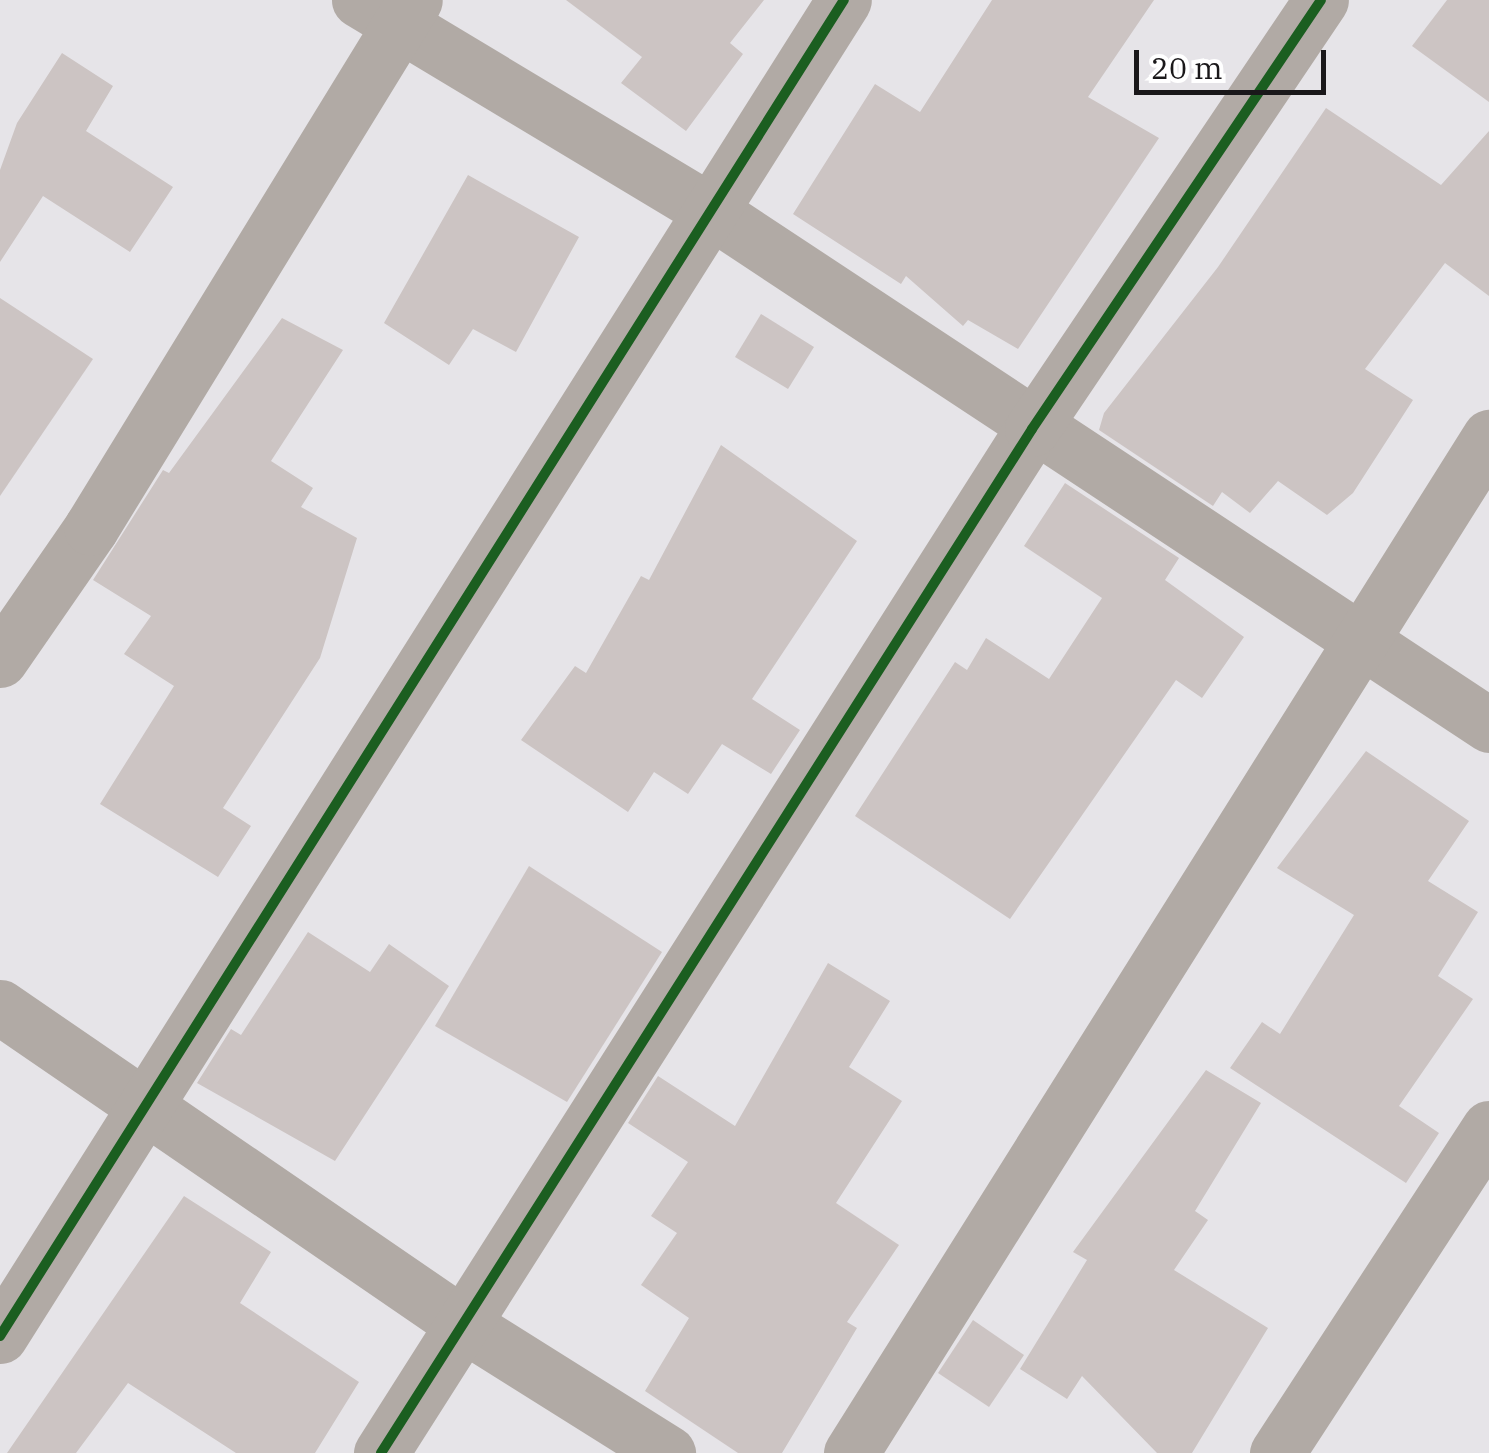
<!DOCTYPE html>
<style>
body{margin:0}
#map{position:relative;width:1489px;height:1453px;overflow:hidden;background:#e6e4e8;font-family:"IBM Plex Serif",serif}
div>[style]{position:absolute}
.building>*{inset:0;background:#ccc4c3}
.minor>*{height:55px;margin:-27.5px;padding:0 27.5px;transform-origin:27.5px;border-radius:27.5px;background:#b1aaa5}
.cycleway>*{height:10px;margin:-5px;padding:0 5px;transform-origin:5px;border-radius:5px;background:#1b5e20}
span{translate:-50% -50%;white-space:nowrap;text-align:center;line-height:1.15;-webkit-text-stroke:8px #fff;paint-order:stroke}
.scale{position:absolute;left:1134px;top:50px;width:192px;height:45px;box-sizing:border-box;border:5px solid #1a181a;border-top:0;padding-left:12px;font-size:30px;line-height:35px;white-space:nowrap;color:#1a181a;-webkit-text-stroke:8px #fff;paint-order:stroke}
</style>
<div id="map">
<div class="building">
<div style="clip-path:polygon(566px 0,764px 0,730px 43px,743px 54px,686px 131px,621px 83px,642px 57px)"></div>
<div style="clip-path:polygon(992px 0,1154px 0,1088px 97px,1159px 138px,1018px 349px,968px 320px,963px 326px,906px 276px,901px 284px,793px 214px,875px 84px,920px 112px)"></div>
<div style="clip-path:polygon(1447px 0,1489px 0,1489px 102px,1412px 46px)"></div>
<div style="clip-path:polygon(62px 53px,113px 86px,86px 131px,173px 187px,130px 252px,43px 196px,0 262px,0 170px,17px 123px)"></div>
<div style="clip-path:polygon(1326px 108px,1441px 185px,1489px 131px,1489px 296px,1445px 263px,1365px 369px,1413px 400px,1353px 493px,1327px 515px,1278px 481px,1250px 513px,1222px 492px,1213px 506px,1099px 430px,1104px 413px,1218px 267px)"></div>
<div style="clip-path:polygon(468px 175px,579px 237px,516px 352px,473px 329px,449px 365px,384px 323px)"></div>
<div style="clip-path:polygon(0 298px,93px 359px,0 496px)"></div>
<div style="clip-path:polygon(761px 314px,814px 347px,788px 389px,735px 357px)"></div>
<div style="clip-path:polygon(282px 318px,343px 350px,271px 461px,313px 488px,301px 507px,357px 538px,320px 658px,223px 808px,251px 826px,218px 877px,100px 804px,174px 686px,124px 654px,151px 616px,93px 580px,163px 470px,169px 473px)"></div>
<div style="clip-path:polygon(721px 445px,857px 541px,752px 699px,800px 730px,771px 774px,722px 744px,688px 794px,654px 772px,628px 812px,521px 740px,575px 666px,586px 673px,641px 576px,649px 580px)"></div>
<div style="clip-path:polygon(1065px 483px,1179px 558px,1165px 580px,1244px 637px,1202px 698px,1176px 680px,1010px 919px,855px 816px,955px 662px,967px 670px,986px 638px,1049px 679px,1102px 598px,1024px 546px)"></div>
<div style="clip-path:polygon(1366px 751px,1469px 821px,1428px 881px,1478px 912px,1438px 976px,1473px 999px,1399px 1106px,1439px 1133px,1406px 1183px,1230px 1068px,1262px 1022px,1280px 1034px,1354px 915px,1277px 868px)"></div>
<div style="clip-path:polygon(529px 866px,662px 952px,567px 1102px,435px 1026px)"></div>
<div style="clip-path:polygon(308px 932px,370px 972px,389px 944px,449px 986px,335px 1161px,197px 1083px,231px 1029px,241px 1035px)"></div>
<div style="clip-path:polygon(828px 963px,890px 1001px,849px 1067px,902px 1101px,836px 1203px,899px 1245px,847px 1322px,857px 1328px,782px 1453px,738px 1453px,645px 1391px,689px 1318px,641px 1285px,677px 1233px,651px 1216px,688px 1162px,628px 1123px,658px 1076px,735px 1126px)"></div>
<div style="clip-path:polygon(1206px 1070px,1261px 1103px,1195px 1211px,1208px 1220px,1174px 1270px,1268px 1328px,1192px 1453px,1157px 1453px,1082px 1376px,1067px 1399px,1020px 1369px,1087px 1260px,1073px 1252px)"></div>
<div style="clip-path:polygon(184px 1196px,271px 1252px,240px 1303px,359px 1382px,315px 1453px,236px 1453px,128px 1383px,76px 1453px,7px 1453px)"></div>
<div style="clip-path:polygon(973px 1320px,1024px 1355px,989px 1407px,938px 1373px)"></div>
</div>
<div class="minor">
<div style="left:359px;top:0;width:412px;rotate:31deg"></div>
<div style="left:712px;top:212px;width:931px;rotate:33.43deg"></div>
<div style="left:0;top:660px;width:160px;rotate:-55.4deg"></div>
<div style="left:91px;top:528px;width:619px;rotate:-58.47deg"></div>
<div style="left:0;top:1007px;width:563px;rotate:34.42deg"></div>
<div style="left:464px;top:1325px;width:241px;rotate:32.1deg"></div>
<div style="left:0;top:1336px;width:1580px;rotate:-57.72deg"></div>
<div style="left:381px;top:1453px;width:1213px;rotate:-57.55deg"></div>
<div style="left:1032px;top:429px;width:517px;rotate:-56.03deg"></div>
<div style="left:851px;top:1453px;width:1200px;rotate:-57.87deg"></div>
<div style="left:1277px;top:1453px;width:388px;rotate:-56.9deg"></div>
</div>
<div class="cycleway">
<div style="left:0;top:1336px;width:1580px;rotate:-57.72deg"></div>
<div style="left:381px;top:1453px;width:1213px;rotate:-57.55deg"></div>
<div style="left:1032px;top:429px;width:517px;rotate:-56.03deg"></div>
</div>
<div class="scale">20 m</div>
</div>
